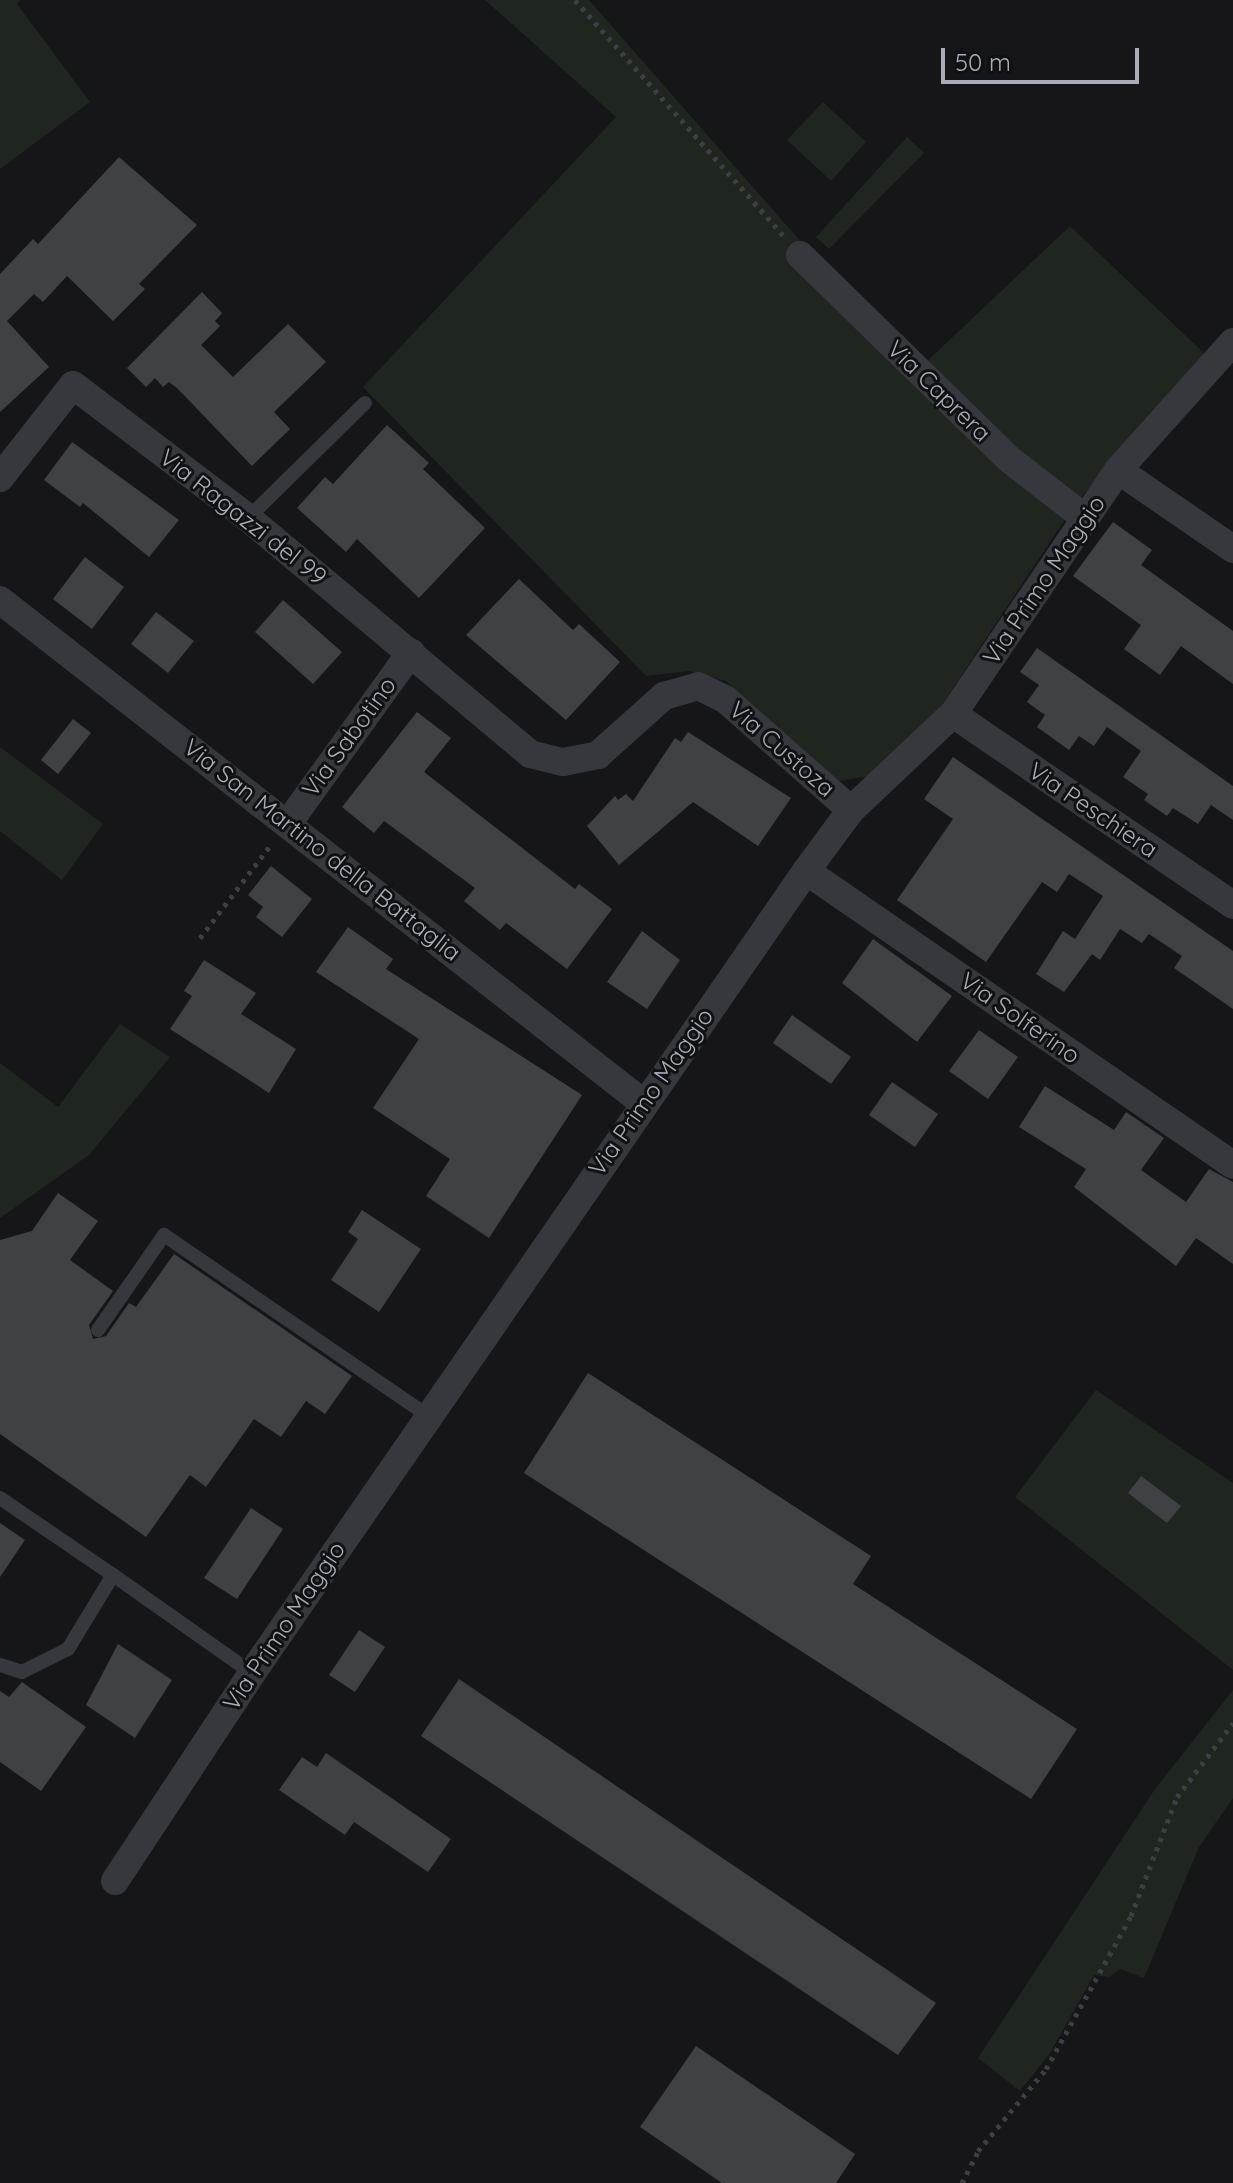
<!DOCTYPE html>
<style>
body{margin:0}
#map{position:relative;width:1233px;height:2183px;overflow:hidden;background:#161618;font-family:Quicksand,sans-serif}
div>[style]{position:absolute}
.green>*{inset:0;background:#1e261f}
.building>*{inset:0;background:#404145}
.path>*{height:5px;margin-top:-2.5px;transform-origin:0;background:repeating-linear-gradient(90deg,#3d3f44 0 4px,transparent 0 10px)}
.service>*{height:14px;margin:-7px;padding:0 7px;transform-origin:7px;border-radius:7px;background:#37383d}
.minor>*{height:28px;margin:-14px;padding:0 14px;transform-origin:14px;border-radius:14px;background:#37383d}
span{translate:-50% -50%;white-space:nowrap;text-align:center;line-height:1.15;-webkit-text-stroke:6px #111113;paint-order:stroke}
.street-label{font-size:24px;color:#a8adb8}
.scale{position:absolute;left:941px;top:48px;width:198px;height:36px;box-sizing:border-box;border:4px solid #a8adb8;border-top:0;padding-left:10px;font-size:24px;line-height:28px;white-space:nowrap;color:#a8adb8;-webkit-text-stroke:6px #111113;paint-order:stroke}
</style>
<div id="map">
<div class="green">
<div style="clip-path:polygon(0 0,20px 0,17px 4px,90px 102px,0 169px)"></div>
<div style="clip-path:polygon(485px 0,589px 0,859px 308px,1067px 516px,938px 711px,870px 776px,832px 782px,726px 681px,689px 671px,646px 676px,363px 387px,616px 117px)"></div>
<div style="clip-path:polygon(823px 102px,866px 142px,831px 181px,787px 140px)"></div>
<div style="clip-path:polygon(907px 137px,924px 153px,829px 249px,816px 237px)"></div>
<div style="clip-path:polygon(1070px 226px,1205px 354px,1077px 502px,925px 363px)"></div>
<div style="clip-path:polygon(0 747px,103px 824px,62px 880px,0 831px)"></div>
<div style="clip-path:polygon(120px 1024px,170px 1057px,89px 1155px,0 1218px,0 1063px,58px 1107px)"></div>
<div style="clip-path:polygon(1096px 1390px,1233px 1483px,1233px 1670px,1015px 1497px)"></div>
<div style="clip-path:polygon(1233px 1690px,1233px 1798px,1199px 1847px,1144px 1978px,1120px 1969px,1109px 1977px,1094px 1975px,1050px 2053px,1020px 2091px,978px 2058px,1155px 1789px)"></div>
</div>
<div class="building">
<div style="clip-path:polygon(119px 157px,197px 225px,139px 284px,145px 289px,113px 321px,67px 276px,43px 302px,34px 294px,7px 321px,49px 367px,0 412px,0 274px,33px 239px,38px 244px)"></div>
<div style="clip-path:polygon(202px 292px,222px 313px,215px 321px,220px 326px,201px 345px,233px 377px,288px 324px,326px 362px,274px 412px,290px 429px,252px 466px,177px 388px,169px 382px,163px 387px,155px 378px,146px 387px,127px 368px)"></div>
<div style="clip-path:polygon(387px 425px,429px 463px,423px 469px,485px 528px,419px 598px,357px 539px,346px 552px,297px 508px,325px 477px,333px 484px)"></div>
<div style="clip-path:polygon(72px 442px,179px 520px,149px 557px,83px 503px,80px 507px,44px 480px)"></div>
<div style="clip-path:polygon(1113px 522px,1152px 550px,1141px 565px,1233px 631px,1233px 684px,1181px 646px,1160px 675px,1124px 649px,1141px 625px,1073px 576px)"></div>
<div style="clip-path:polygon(85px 557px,124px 587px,92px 629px,53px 599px)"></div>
<div style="clip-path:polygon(519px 579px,573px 630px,579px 624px,620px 662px,566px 720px,466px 635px)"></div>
<div style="clip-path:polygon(283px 600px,342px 652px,313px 684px,255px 632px)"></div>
<div style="clip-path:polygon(156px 612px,194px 641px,168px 673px,131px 644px)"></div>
<div style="clip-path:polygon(1037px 648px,1233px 786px,1233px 820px,1211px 805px,1198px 824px,1173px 808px,1167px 816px,1144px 800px,1148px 794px,1123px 777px,1141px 751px,1107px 727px,1094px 746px,1079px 736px,1069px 750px,1037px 727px,1045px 715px,1027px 702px,1039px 685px,1020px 672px)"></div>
<div style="clip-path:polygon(417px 712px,451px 738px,424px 772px,575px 889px,579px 884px,612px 909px,567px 969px,506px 923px,500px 930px,464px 901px,475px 888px,384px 821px,374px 833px,342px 807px)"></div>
<div style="clip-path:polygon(73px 719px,91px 733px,58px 774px,41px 760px)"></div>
<div style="clip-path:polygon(688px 732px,791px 798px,758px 846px,693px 802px,619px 865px,587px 826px,615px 796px,618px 800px,626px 794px,633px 801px,675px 738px,681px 742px)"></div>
<div style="clip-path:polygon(953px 757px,1233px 951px,1233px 1009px,1174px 968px,1182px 956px,1149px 934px,1142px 943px,1120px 929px,1100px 960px,1092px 954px,1064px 992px,1036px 974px,1063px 931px,1075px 939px,1103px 896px,1069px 874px,1057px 892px,1042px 882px,986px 962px,897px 900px,953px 819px,924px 799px)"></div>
<div style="clip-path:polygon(271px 866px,312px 899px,282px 937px,256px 917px,263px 907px,248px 895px)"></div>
<div style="clip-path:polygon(348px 927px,393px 959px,386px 969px,582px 1095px,489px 1238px,426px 1196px,450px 1159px,373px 1108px,419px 1039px,316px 972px)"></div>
<div style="clip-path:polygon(642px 931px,680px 960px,647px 1009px,607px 982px)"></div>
<div style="clip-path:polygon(873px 939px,952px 996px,917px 1042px,842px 983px)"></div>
<div style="clip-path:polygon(204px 960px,256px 993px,241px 1014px,296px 1049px,269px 1093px,170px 1029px,192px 996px,184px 991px)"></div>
<div style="clip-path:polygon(792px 1015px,851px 1057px,831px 1084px,773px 1043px)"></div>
<div style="clip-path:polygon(979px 1030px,1018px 1057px,988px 1099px,949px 1071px)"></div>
<div style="clip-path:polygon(892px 1082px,938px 1114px,915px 1147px,869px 1115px)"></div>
<div style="clip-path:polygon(1045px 1086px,1114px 1130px,1126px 1112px,1164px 1138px,1141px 1170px,1186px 1202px,1209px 1169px,1233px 1182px,1233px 1264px,1196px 1238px,1176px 1266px,1074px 1187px,1086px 1169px,1019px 1127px)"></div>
<div style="clip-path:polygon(58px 1193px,98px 1221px,70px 1260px,113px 1291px,89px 1325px,93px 1339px,106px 1336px,129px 1303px,136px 1307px,174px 1254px,352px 1376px,325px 1414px,306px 1401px,281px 1437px,254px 1419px,206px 1487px,190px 1475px,146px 1537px,0 1434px,0 1240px,32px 1231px)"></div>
<div style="clip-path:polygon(362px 1210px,421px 1249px,379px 1312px,331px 1280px,358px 1239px,348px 1232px)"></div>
<div style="clip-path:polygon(588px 1373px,871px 1556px,853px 1584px,1077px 1729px,1031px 1799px,524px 1473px)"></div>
<div style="clip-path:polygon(1141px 1476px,1181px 1506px,1167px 1523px,1128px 1493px)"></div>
<div style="clip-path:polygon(251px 1508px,283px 1529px,237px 1599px,204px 1578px)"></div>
<div style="clip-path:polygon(0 1523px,25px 1540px,0 1577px)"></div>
<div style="clip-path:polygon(359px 1630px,385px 1647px,355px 1692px,329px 1675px)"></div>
<div style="clip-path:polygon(118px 1644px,172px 1680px,135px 1738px,86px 1705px)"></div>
<div style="clip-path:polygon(459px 1679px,936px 2003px,898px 2055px,421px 1736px)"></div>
<div style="clip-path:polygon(22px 1682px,86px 1727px,41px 1791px,0 1762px,0 1691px,9px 1697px)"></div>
<div style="clip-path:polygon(326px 1753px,451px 1839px,428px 1872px,354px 1822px,345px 1835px,279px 1790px,302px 1757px,317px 1767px)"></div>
<div style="clip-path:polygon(696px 2046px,855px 2154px,836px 2183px,722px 2183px,640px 2127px)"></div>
</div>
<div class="path">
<div style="left:575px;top:0;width:315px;rotate:48.5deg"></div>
<div style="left:200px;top:938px;width:119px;rotate:-52.8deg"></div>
<div style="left:962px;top:2183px;width:36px;rotate:-63deg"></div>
<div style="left:978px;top:2151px;width:107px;rotate:-50.3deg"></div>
<div style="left:1046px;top:2069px;width:175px;rotate:-60.9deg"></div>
<div style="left:1131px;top:1916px;width:128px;rotate:-68.9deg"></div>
<div style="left:1177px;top:1797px;width:93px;rotate:-52.9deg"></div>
</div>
<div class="service">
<div style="left:248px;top:518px;width:164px;rotate:-44.5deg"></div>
<div style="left:98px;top:1330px;width:116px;rotate:-55.2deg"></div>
<div style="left:164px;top:1235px;width:320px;rotate:34.4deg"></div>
<div style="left:0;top:1498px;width:137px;rotate:34.3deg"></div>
<div style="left:113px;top:1575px;width:87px;rotate:121.3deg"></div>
<div style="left:68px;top:1649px;width:51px;rotate:153.4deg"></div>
<div style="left:22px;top:1672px;width:23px;rotate:-162deg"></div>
<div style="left:113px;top:1575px;width:170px;rotate:35.2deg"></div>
</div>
<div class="minor">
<div style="left:800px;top:255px;width:292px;rotate:44.3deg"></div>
<div style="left:1009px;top:459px;width:96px;rotate:37.8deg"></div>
<div style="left:1118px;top:470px;width:140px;rotate:34.5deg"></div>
<div style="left:0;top:478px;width:118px;rotate:-51.9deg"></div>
<div style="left:73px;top:385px;width:220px;rotate:37.2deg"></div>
<div style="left:248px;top:518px;width:368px;rotate:39.9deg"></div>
<div style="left:530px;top:754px;width:34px;rotate:14deg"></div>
<div style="left:563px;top:762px;width:36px;rotate:-11deg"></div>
<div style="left:598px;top:755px;width:89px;rotate:-41.8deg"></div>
<div style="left:664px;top:696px;width:35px;rotate:-16deg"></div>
<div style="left:698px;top:686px;width:30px;rotate:26deg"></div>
<div style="left:725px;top:699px;width:168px;rotate:41.4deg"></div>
<div style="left:0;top:600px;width:815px;rotate:38.02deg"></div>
<div style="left:953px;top:714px;width:339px;rotate:34.3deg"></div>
<div style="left:289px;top:822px;width:209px;rotate:-54.3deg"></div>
<div style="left:806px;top:871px;width:518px;rotate:34.55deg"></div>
<div style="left:115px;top:1881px;width:249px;rotate:-56.6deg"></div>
<div style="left:252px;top:1673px;width:975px;rotate:-55.36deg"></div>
<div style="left:806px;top:871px;width:76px;rotate:-53.6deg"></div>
<div style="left:851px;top:810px;width:140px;rotate:-43.3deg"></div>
<div style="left:953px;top:714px;width:295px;rotate:-55.9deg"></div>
<div style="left:1118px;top:470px;width:172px;rotate:-48.1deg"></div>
</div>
<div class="street-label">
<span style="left:939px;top:391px;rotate:44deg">Via Caprera</span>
<span style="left:243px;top:517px;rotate:38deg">Via Ragazzi del 99</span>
<span style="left:1044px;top:580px;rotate:-56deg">Via Primo Maggio</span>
<span style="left:349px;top:737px;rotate:-54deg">Via Sabotino</span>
<span style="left:782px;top:749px;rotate:41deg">Via Custoza</span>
<span style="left:1093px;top:810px;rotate:34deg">Via Peschiera</span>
<span style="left:322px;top:850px;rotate:38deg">Via San Martino della Battaglia</span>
<span style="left:1020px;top:1018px;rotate:35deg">Via Solferino</span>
<span style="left:651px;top:1092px;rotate:-55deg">Via Primo Maggio</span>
<span style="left:284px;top:1626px;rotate:-56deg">Via Primo Maggio</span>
</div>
<div class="scale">50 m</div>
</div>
